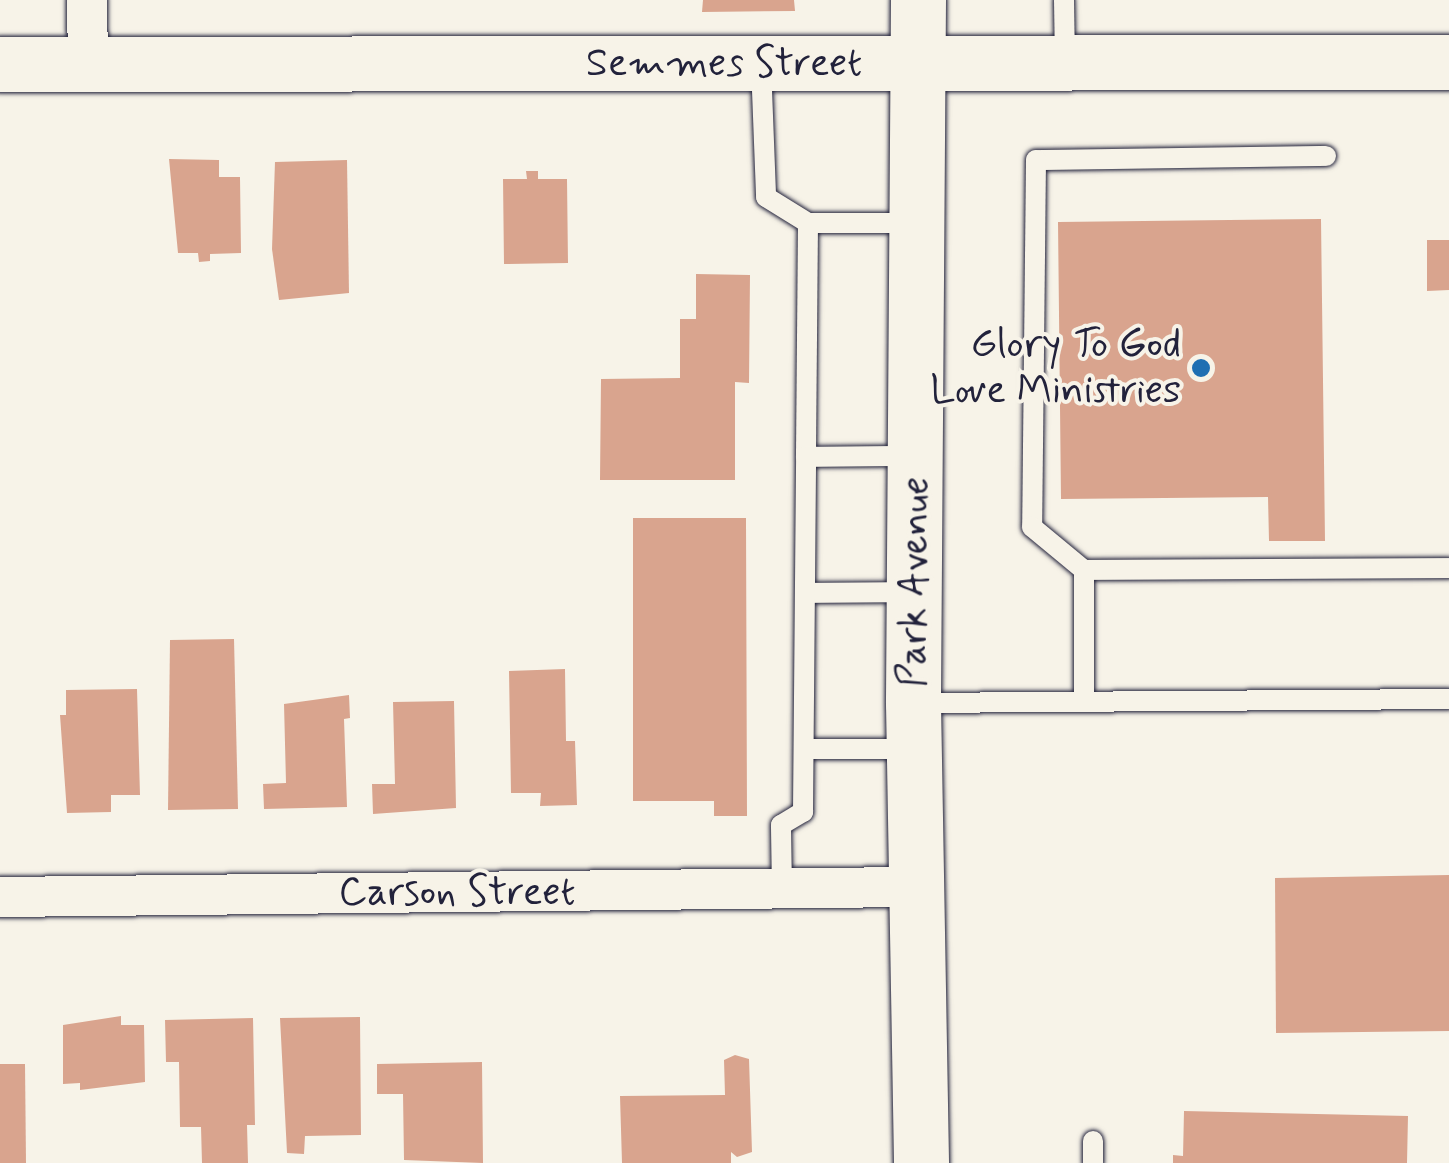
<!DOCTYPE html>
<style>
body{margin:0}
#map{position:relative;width:1449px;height:1163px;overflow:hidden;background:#f7f3e8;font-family:Mynerve,sans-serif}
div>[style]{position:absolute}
.building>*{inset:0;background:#d9a48e}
.roads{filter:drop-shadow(0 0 2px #22223b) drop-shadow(0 0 2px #22223b)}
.service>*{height:20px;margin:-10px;padding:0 10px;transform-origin:10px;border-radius:10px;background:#f7f3e8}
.minor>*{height:40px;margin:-20px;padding:0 20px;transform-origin:20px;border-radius:20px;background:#f7f3e8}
.secondary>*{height:55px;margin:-27.5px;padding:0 27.5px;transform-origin:27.5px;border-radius:27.5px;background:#f7f3e8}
.dots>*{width:28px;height:28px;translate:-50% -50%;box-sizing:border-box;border:5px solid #f7f3e8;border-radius:50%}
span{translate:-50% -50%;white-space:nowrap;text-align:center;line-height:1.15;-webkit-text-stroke:8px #f7f3e8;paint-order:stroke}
.street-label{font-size:40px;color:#22223b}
.poi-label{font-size:40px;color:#22223b}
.right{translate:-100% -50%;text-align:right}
</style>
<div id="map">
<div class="building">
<div style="clip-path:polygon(703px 0,794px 0,795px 11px,702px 12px)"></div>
<div style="clip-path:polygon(169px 159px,219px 160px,219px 177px,240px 177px,241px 253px,210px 254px,210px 261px,199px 262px,198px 253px,178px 253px)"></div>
<div style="clip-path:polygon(347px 160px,349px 293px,279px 300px,272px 249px,275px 162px)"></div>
<div style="clip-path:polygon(526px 171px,538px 171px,538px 179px,567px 179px,568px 263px,504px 264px,503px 179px,527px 179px)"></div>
<div style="clip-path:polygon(1321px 219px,1325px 541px,1269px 541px,1268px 497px,1061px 499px,1058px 222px)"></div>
<div style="clip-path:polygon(1427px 240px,1449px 240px,1449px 290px,1427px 291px)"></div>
<div style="clip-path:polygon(696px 274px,750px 275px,749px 383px,735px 382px,735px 480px,600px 480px,601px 379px,680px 378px,680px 319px,696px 319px)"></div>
<div style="clip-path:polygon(633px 518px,746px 518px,747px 816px,714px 816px,714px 801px,633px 801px)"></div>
<div style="clip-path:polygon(234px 639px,238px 809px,168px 810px,170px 640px)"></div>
<div style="clip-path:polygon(565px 669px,566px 741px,575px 741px,577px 805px,540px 806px,541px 793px,511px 793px,509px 671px)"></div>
<div style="clip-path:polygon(137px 689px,140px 795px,111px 795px,111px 812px,67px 813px,60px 715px,66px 715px,66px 690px)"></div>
<div style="clip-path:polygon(349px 695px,350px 718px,344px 719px,347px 807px,264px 809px,263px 784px,286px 783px,284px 704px)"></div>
<div style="clip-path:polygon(454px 701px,456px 808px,373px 814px,372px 784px,395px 784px,393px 702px)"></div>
<div style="clip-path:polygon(1449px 875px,1449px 1031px,1276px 1033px,1275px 878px)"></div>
<div style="clip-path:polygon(121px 1016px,121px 1025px,144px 1025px,145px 1082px,80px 1090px,80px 1083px,63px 1084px,63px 1025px)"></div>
<div style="clip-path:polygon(360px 1017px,361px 1135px,305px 1136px,304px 1154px,287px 1153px,280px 1018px)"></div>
<div style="clip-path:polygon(253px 1018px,255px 1125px,247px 1125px,248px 1163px,202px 1163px,201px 1127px,180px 1127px,179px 1062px,166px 1062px,165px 1020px)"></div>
<div style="clip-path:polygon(735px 1055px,749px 1059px,752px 1152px,737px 1157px,731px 1152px,731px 1163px,622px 1163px,620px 1096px,725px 1095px,724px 1060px)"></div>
<div style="clip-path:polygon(482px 1062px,483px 1163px,404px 1160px,403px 1094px,377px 1094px,377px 1064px)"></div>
<div style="clip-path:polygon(0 1064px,25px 1064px,26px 1163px,0 1163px)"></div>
<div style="clip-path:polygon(1184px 1111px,1408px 1116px,1407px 1163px,1173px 1163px,1173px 1155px,1183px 1156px)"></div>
</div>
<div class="roads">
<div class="service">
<div style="left:1064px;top:0;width:63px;rotate:89.1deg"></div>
<div style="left:761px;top:64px;width:133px;rotate:87.8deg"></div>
<div style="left:766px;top:197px;width:49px;rotate:31.8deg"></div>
<div style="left:808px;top:223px;width:234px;rotate:90.5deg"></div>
<div style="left:806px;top:457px;width:104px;rotate:-0.6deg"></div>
<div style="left:1326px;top:156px;width:290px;rotate:179.2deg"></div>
<div style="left:1036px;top:160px;width:367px;rotate:90.6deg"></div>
<div style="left:1032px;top:527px;width:67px;rotate:39.6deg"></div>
<div style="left:1084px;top:570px;width:365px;rotate:-0.3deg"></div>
<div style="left:808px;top:223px;width:108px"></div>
<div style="left:805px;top:593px;width:108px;rotate:-0.5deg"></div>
<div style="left:1084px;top:701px;width:131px;rotate:-90deg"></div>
<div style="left:915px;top:703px;width:534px;rotate:-0.43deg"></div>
<div style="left:804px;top:749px;width:108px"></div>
<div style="left:782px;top:891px;width:66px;rotate:-90.9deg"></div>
<div style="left:781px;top:825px;width:26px;rotate:-31deg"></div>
<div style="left:803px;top:812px;width:355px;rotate:-89.5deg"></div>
<div style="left:1093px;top:1163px;width:22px;rotate:-90deg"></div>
</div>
<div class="minor">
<div style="left:87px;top:0;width:65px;rotate:89.1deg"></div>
<div style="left:0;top:897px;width:915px;rotate:-0.63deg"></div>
</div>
<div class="secondary">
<div style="left:918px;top:0;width:703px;rotate:90.41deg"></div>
<div style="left:913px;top:703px;width:460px;rotate:89deg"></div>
<div style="left:0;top:64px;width:1449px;rotate:-0.08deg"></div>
</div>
</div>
<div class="dots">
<div style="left:1201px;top:368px;background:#1f6fb2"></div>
</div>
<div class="street-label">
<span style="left:724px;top:64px">Semmes Street</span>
<span style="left:915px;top:582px;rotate:-89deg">Park Avenue</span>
<span style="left:457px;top:893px">Carson Street</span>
</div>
<div class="poi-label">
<span class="right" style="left:1181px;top:368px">Glory To God<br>Love Ministries</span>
</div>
</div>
